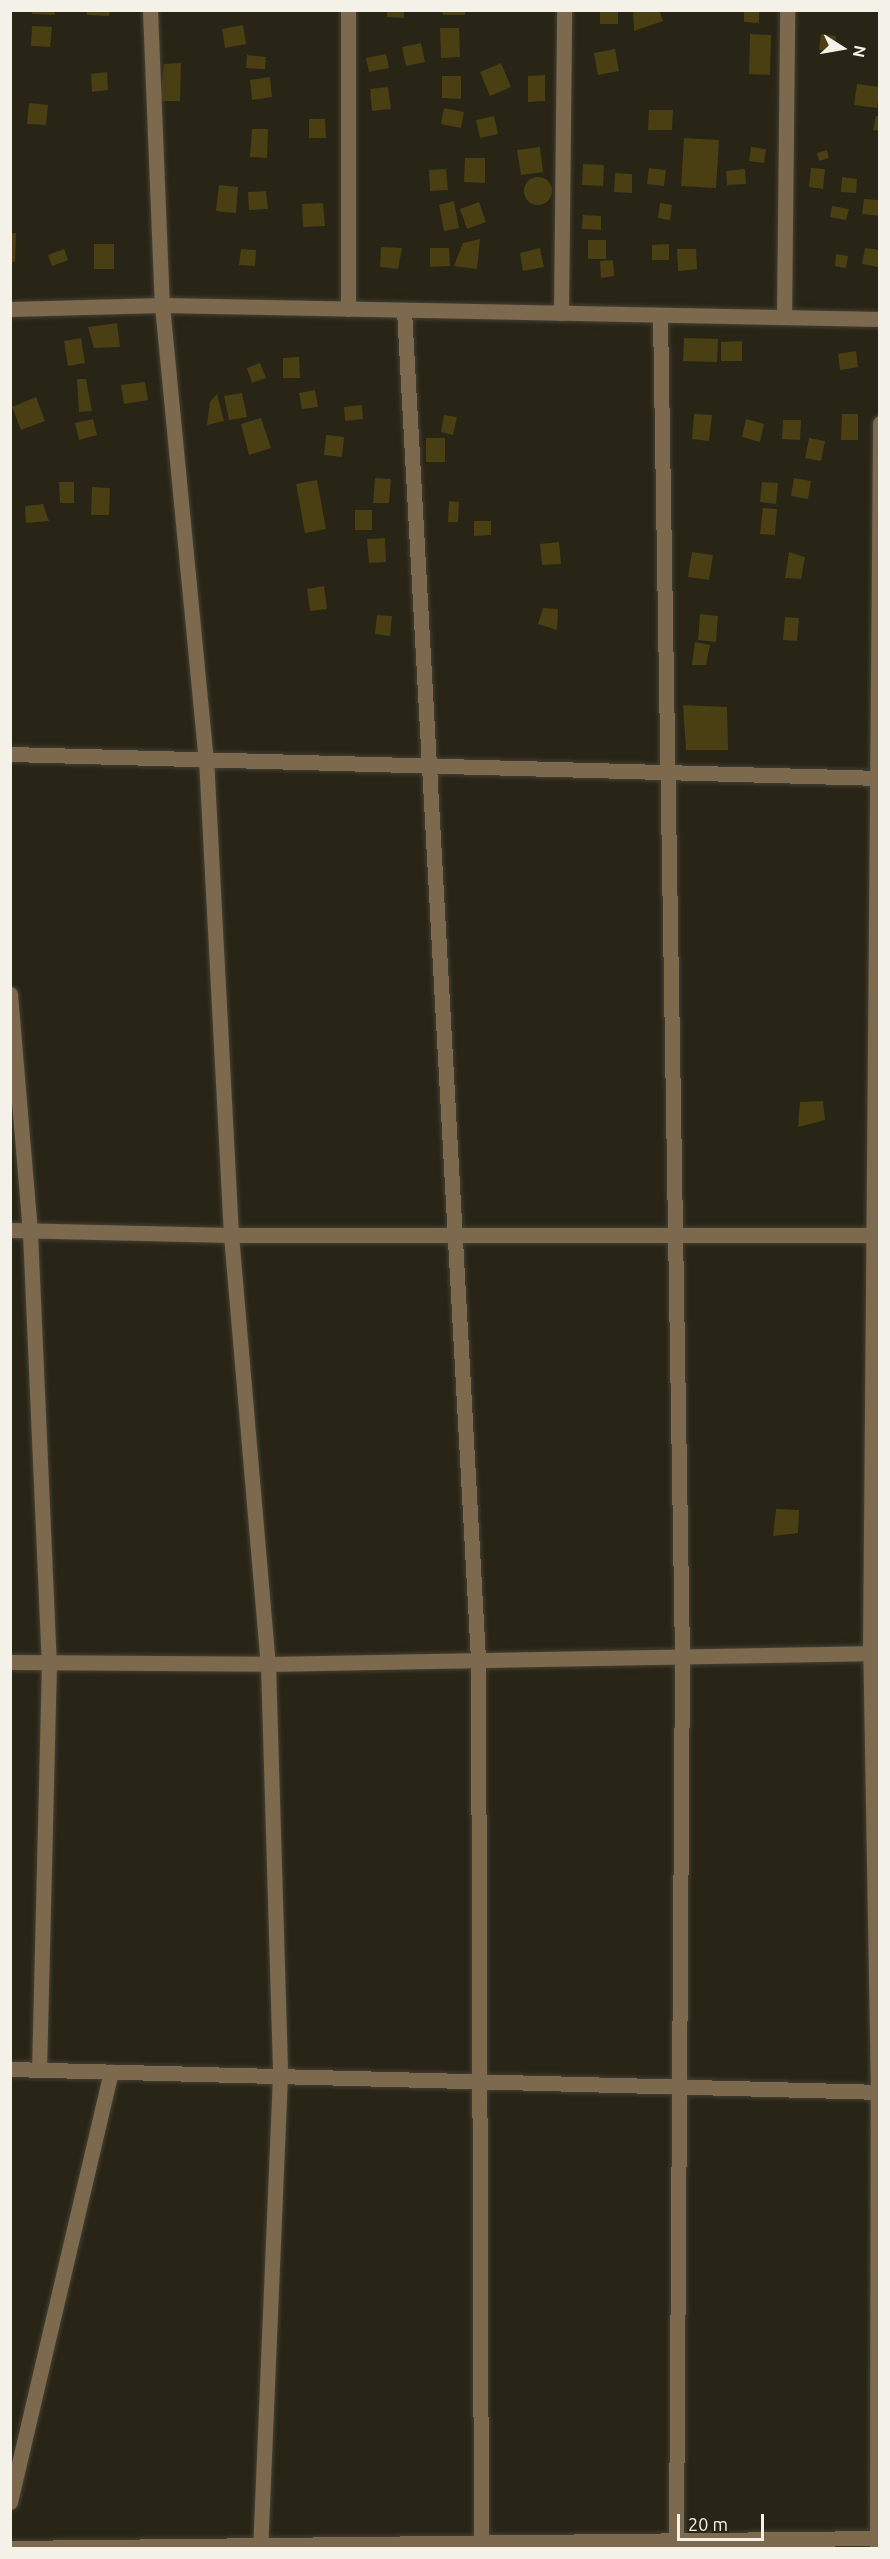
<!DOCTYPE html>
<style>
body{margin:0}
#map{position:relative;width:890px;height:2559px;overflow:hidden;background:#282416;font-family:Ubuntu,sans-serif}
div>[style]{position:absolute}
.building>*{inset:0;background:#493f13}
.round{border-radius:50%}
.roads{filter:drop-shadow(0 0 2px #444133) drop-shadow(0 0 2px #444133)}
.minor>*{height:15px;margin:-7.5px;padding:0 7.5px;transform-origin:7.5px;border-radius:7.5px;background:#7d694e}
.tertiary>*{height:15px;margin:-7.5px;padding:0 7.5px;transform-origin:7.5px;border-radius:7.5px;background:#7d694e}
span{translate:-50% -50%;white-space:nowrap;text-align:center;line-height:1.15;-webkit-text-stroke:4.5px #282416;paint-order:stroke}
.frame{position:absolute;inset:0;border:12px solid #f3f1e8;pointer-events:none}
.north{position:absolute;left:812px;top:18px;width:60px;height:60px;-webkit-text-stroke:4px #282416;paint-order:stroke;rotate:101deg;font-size:16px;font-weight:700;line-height:24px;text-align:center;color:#f3f1e8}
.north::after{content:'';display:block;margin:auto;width:21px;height:27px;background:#f3f1e8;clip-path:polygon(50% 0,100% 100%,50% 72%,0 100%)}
.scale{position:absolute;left:677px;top:2514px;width:87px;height:27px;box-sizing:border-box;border:3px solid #f3f1e8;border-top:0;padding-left:8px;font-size:18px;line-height:21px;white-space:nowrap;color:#f3f1e8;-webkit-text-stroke:4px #282416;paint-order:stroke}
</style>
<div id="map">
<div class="building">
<div style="clip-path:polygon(32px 10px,55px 10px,55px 15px,32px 14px)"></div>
<div style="clip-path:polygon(87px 10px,110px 10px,109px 16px,87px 15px)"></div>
<div style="clip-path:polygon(387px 10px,404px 10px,404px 18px,387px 17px)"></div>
<div style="clip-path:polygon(442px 10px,465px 10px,465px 15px,443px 15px)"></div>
<div style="clip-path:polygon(600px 10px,618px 10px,618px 24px,600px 24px)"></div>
<div style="clip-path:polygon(633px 10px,659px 10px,663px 21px,634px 31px)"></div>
<div style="clip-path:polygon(744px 10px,759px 10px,759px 23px,744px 22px)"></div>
<div style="clip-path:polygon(243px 25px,246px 44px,225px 48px,222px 29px)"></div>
<div style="clip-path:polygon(32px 26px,52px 27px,50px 47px,31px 46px)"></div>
<div style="clip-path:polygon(440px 28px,459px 28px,460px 57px,441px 58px)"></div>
<div style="clip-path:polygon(750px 34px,771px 35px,770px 75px,749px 74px)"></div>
<div style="clip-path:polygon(821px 34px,836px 36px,834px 52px,819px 50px)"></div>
<div style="clip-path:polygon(421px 43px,425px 62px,406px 66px,402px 47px)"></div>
<div style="clip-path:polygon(615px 49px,619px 71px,598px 75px,594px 53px)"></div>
<div style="clip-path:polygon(386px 54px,389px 68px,369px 72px,366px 58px)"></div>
<div style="clip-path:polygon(247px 55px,266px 57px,265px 69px,246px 68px)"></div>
<div style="clip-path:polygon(181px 63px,180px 101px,160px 101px,164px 64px)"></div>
<div style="clip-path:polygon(501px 63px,511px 87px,490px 96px,480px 72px)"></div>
<div style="clip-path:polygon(107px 72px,108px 90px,92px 92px,91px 74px)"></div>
<div style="clip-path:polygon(545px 75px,545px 101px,528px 102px,528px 76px)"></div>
<div style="clip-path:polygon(442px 76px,461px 76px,461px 99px,442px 98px)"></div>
<div style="clip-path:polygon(270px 77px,272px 97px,252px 100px,250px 80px)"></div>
<div style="clip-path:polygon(857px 84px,880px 87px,877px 108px,854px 105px)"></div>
<div style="clip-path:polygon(388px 87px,391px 109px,372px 111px,370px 89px)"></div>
<div style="clip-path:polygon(29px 103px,48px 105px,46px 125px,27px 124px)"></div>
<div style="clip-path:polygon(444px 108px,464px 112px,461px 128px,441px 124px)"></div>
<div style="clip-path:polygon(649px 110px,673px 110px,672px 130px,648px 130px)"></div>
<div style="clip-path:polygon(494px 116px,498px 134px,480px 138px,476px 120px)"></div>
<div style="clip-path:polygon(876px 116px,880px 116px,880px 131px,873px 130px)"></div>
<div style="clip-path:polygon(309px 119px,325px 119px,326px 138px,309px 138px)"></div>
<div style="clip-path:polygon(252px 129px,268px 129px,267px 158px,250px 157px)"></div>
<div style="clip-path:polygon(684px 138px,719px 140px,716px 188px,681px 186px)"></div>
<div style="clip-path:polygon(540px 147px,543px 172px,521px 175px,517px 150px)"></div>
<div style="clip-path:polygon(751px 147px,766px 149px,764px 163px,749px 161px)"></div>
<div style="clip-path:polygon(827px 150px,829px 158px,819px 161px,817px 153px)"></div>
<div style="clip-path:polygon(465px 158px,485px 158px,485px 183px,464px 182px)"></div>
<div style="clip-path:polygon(583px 164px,604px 165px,603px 186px,582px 185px)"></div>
<div style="clip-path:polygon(649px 168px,666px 170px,664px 186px,647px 184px)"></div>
<div style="clip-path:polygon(811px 168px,825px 169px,823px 189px,809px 187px)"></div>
<div style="clip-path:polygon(446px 169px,448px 190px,430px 191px,429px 170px)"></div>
<div style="clip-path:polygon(745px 169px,746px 184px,727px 185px,726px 171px)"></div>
<div style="clip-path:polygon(615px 173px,632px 174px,632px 193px,614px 192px)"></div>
<div style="clip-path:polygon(842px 177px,857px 179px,856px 193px,841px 192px)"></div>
<div class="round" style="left:524px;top:177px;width:28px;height:28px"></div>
<div style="clip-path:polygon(219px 185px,238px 187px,236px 213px,216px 211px)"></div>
<div style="clip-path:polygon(266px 191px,268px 209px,249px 210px,248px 192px)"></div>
<div style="clip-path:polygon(864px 199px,880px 200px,880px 216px,862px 214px)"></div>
<div style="clip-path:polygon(454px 201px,459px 228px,444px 231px,439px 205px)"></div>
<div style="clip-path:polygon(479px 202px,486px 222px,467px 229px,460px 209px)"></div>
<div style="clip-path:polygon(323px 203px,325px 226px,303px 227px,302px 204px)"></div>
<div style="clip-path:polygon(660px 203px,672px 205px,670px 220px,658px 218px)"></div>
<div style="clip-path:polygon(832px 206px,849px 209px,846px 220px,830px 217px)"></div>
<div style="clip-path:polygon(583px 215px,601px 216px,601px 230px,582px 229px)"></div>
<div style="clip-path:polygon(10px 233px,16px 233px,15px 262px,10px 262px)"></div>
<div style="clip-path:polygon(480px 239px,477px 269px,454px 266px,463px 243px)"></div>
<div style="clip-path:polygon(588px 240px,606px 240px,606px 259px,588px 259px)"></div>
<div style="clip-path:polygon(94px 244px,114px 244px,114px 269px,94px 269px)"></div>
<div style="clip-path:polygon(669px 244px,669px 260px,652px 260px,652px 245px)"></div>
<div style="clip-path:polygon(381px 247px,402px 248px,398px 269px,380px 267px)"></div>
<div style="clip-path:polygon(430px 248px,449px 248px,450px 266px,430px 267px)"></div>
<div style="clip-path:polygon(540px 248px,544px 267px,523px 271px,520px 253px)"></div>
<div style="clip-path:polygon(865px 248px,880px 250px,878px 267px,862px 264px)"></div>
<div style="clip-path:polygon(64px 249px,68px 260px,52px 266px,48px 255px)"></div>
<div style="clip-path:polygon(241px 249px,256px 250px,255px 266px,239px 265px)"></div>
<div style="clip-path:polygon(677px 249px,696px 249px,697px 269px,678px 271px)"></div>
<div style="clip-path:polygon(836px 254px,848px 256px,846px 268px,835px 266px)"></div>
<div style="clip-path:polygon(613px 260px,614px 276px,601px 278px,600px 261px)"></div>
<div style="clip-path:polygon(117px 323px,120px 347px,94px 348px,88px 327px)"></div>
<div style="clip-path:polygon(81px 338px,85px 363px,68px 366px,64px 341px)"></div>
<div style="clip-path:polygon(684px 338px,718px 339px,717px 362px,683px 361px)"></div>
<div style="clip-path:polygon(742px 341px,742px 361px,721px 361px,721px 342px)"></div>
<div style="clip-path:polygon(856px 351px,858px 367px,840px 370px,838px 354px)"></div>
<div style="clip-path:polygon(299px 357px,300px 378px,283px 378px,283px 358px)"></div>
<div style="clip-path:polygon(260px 363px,266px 378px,252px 383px,247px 368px)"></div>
<div style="clip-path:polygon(77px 379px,86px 379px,92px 411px,79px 412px)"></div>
<div style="clip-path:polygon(145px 382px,148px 400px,124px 404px,121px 385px)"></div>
<div style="clip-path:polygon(315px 390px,318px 407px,302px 409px,299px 393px)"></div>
<div style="clip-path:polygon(242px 393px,247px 417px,229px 420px,224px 396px)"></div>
<div style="clip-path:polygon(217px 394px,224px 421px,207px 425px,210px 402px)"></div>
<div style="clip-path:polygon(36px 397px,45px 421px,21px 430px,12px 407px)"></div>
<div style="clip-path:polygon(362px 405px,363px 419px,345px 421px,344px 407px)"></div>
<div style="clip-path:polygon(694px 414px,712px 415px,709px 441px,692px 439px)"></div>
<div style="clip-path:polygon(842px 414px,858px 414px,858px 440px,841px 440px)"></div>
<div style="clip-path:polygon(444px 415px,457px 417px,453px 435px,441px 432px)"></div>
<div style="clip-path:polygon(261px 418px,271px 448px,249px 455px,241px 424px)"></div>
<div style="clip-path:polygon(93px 419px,97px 435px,79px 440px,75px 423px)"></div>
<div style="clip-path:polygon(746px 419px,764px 424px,760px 442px,742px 437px)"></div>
<div style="clip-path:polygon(783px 420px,801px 420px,800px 440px,782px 439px)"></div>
<div style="clip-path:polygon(326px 435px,344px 437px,342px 457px,324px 455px)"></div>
<div style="clip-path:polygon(426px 438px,445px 438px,445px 462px,426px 462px)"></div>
<div style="clip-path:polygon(809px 438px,825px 441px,821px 461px,805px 458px)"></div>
<div style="clip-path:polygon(375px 478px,391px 479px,389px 503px,373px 503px)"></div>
<div style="clip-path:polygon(794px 478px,811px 481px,808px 499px,791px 496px)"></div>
<div style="clip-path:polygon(317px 480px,326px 529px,305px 533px,296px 484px)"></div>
<div style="clip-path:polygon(59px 482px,74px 482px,74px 503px,60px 503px)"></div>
<div style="clip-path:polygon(762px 482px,778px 483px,776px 504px,760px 502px)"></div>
<div style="clip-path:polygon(92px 487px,110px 488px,109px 515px,91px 515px)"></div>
<div style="clip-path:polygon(449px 501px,459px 502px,458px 522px,448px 522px)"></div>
<div style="clip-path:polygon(43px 504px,49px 521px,26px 523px,25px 506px)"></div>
<div style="clip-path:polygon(763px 508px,777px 509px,775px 535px,760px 534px)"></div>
<div style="clip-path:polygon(355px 510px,372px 510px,372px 530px,355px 530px)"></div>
<div style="clip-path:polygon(474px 521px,491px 521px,491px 535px,474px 536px)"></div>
<div style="clip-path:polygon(385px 538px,386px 562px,369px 563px,367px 539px)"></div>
<div style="clip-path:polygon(559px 542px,561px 564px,542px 565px,540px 544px)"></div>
<div style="clip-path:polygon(692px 552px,713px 555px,709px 580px,688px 577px)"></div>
<div style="clip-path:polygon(789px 552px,805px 557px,801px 579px,785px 578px)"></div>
<div style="clip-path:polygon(324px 586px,327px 609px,310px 611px,307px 589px)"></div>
<div style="clip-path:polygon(543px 608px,558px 609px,557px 630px,538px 624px)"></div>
<div style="clip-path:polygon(700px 614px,718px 616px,716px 642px,698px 640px)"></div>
<div style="clip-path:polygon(377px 615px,392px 616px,390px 636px,375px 634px)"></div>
<div style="clip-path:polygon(785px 617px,799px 618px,797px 641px,783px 640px)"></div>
<div style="clip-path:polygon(695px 642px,710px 645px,706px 665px,692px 665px)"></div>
<div style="clip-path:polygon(683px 705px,727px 707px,728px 750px,686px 750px)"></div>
<div style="clip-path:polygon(823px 1101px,825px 1120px,798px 1127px,800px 1102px)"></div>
<div style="clip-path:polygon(776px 1509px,799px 1510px,798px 1533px,773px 1536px)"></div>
</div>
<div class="roads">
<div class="minor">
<div style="left:150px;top:10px;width:295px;rotate:87.7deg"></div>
<div style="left:162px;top:305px;width:455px;rotate:84.5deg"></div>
<div style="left:206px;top:758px;width:478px;rotate:87deg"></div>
<div style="left:231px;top:1235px;width:431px;rotate:85.1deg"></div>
<div style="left:268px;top:1664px;width:411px;rotate:88.3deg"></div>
<div style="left:280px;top:2075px;width:473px;rotate:92.4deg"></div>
<div style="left:10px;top:309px;width:152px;rotate:-1.5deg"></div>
<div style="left:162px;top:305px;width:718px;rotate:1.12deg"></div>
<div style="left:348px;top:309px;width:299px;rotate:-90deg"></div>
<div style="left:404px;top:310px;width:1352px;rotate:86.86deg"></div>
<div style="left:478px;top:1660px;width:888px;rotate:89.81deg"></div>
<div style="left:561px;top:313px;width:303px;rotate:-89.4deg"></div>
<div style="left:660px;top:315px;width:1341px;rotate:89.06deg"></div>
<div style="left:682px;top:1656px;width:892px;rotate:90.39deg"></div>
<div style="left:784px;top:317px;width:307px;rotate:-89.4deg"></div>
<div style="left:10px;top:754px;width:870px;rotate:1.58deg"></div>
<div style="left:10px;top:994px;width:239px;rotate:85.2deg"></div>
<div style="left:30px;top:1232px;width:430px;rotate:87.5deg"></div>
<div style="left:49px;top:1662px;width:408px;rotate:91.4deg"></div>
<div style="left:10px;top:1230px;width:221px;rotate:1.3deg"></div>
<div style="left:231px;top:1235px;width:649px"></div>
<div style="left:10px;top:1662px;width:258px;rotate:0.4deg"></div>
<div style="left:268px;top:1664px;width:612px;rotate:-1.03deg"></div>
<div style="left:10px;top:2502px;width:442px;rotate:-76.8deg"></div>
<div style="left:10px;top:2548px;width:870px;rotate:-0.66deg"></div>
<div style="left:877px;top:2548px;width:456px;rotate:-89.9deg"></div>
<div style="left:878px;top:2092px;width:439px;rotate:-91deg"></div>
<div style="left:870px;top:1653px;width:1230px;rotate:-89.53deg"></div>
</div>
<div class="tertiary">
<div style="left:10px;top:2069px;width:870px;rotate:1.51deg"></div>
</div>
</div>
<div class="frame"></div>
<div class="north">N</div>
<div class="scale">20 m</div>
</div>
